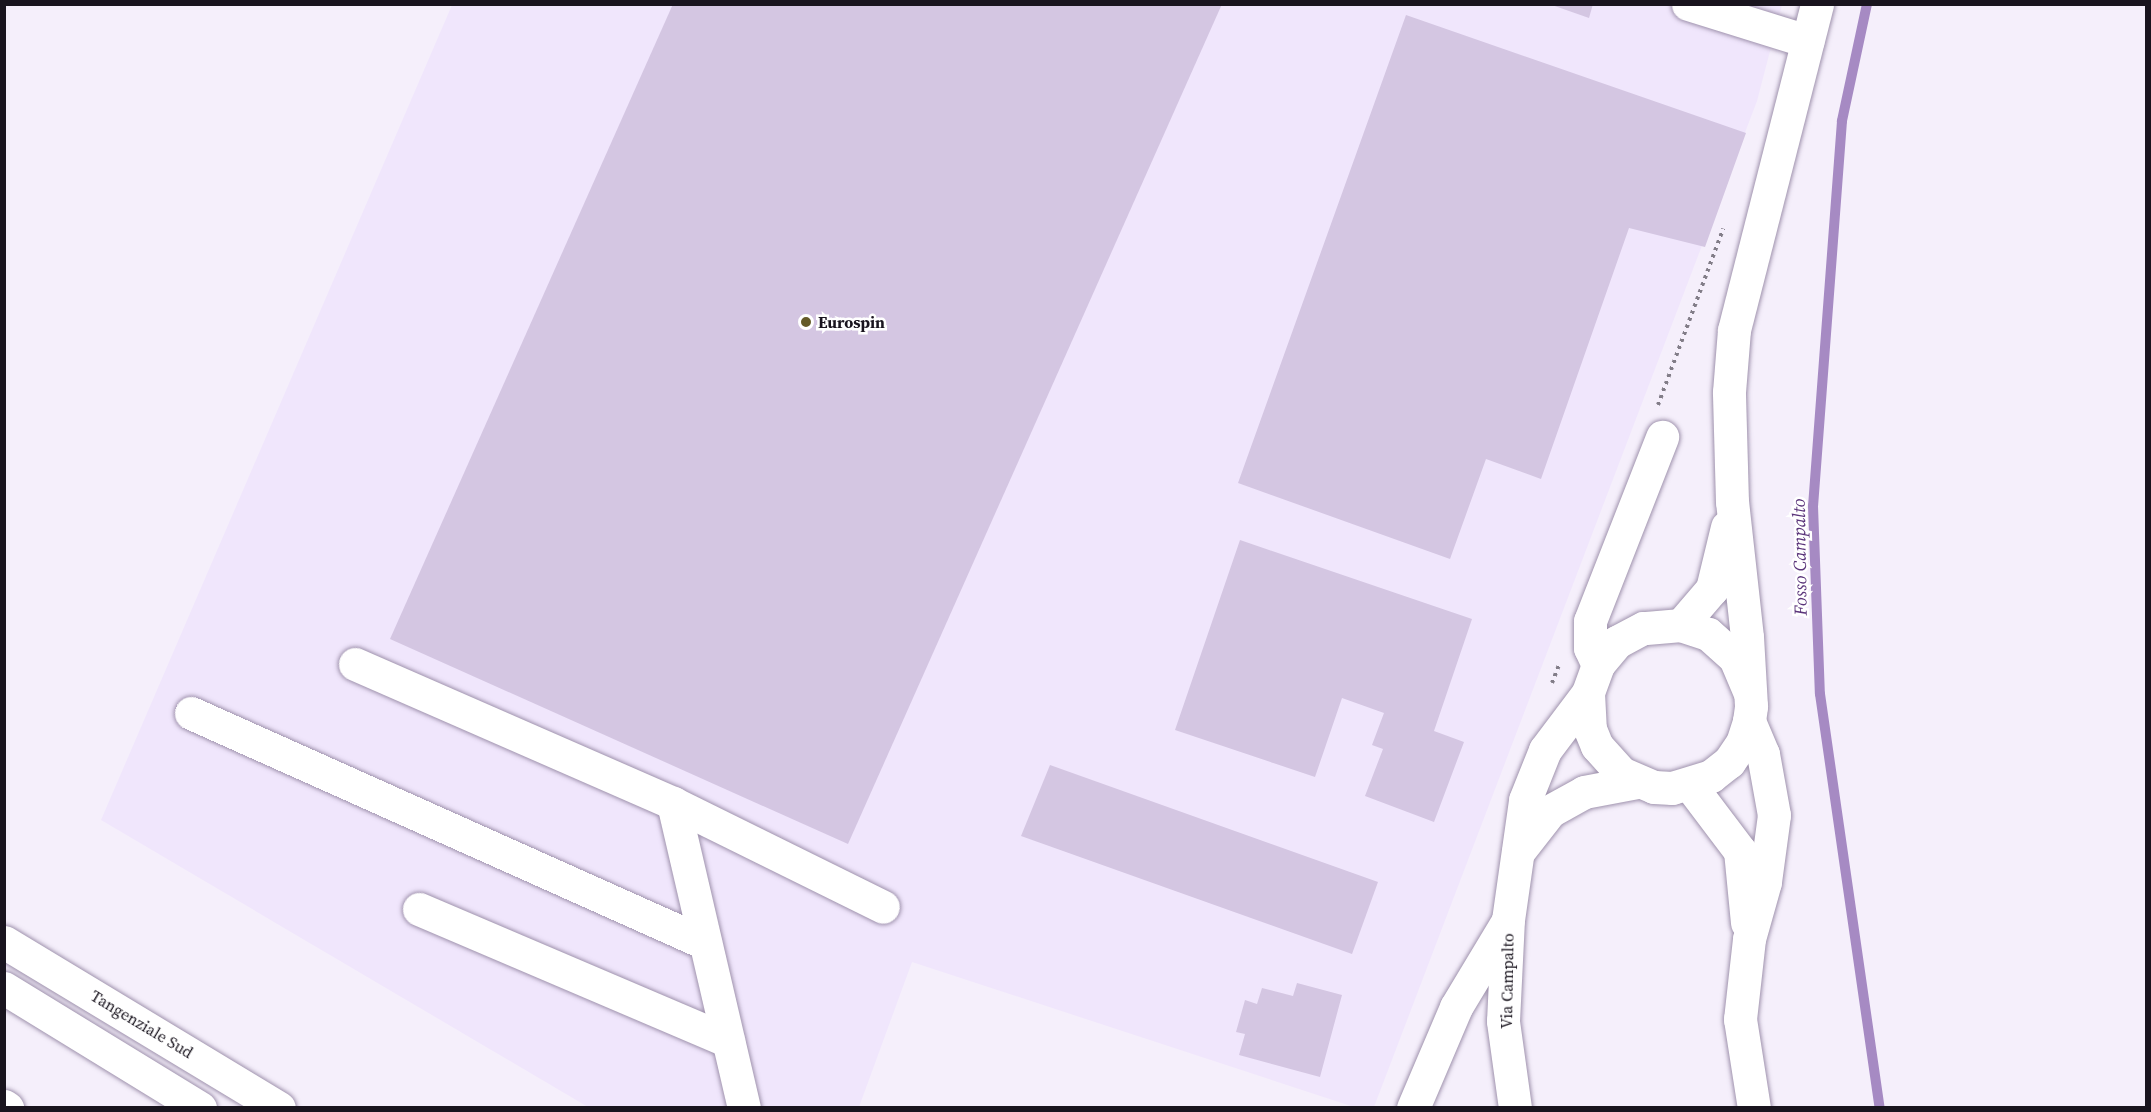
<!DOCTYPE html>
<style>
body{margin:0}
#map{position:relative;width:2151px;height:1112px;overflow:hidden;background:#f5effb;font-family:"Source Serif 4",serif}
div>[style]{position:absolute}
.built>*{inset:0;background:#f0e6fc}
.stream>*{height:10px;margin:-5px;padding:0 5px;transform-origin:5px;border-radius:5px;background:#a68ac3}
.building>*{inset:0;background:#d4c6e2}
.path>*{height:4px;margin-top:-2px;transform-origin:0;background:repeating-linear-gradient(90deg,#827d88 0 3px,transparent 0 7.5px)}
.roads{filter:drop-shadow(0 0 2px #9f92ad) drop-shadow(0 0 2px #9f92ad)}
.minor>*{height:33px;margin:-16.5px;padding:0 16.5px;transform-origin:16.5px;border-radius:16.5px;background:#fff}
.highway>*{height:33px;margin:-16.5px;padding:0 16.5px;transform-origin:16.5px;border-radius:16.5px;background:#fff}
.dots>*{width:16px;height:16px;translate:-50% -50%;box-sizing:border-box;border:3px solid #fff;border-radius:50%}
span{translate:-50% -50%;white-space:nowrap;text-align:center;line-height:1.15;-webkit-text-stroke:5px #fff;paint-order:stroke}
.poi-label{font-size:16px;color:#19141e;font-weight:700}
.left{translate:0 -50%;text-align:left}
.street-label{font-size:16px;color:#19141e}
.water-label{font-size:18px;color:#5b357b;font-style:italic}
.frame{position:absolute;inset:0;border:6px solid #19141e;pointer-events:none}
</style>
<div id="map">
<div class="built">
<div style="clip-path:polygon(452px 5px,1782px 5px,1757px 101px,1374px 1107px,1354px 1107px,912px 962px,859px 1107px,588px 1107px,101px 820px)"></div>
</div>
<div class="stream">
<div style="left:1867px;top:4px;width:120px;rotate:102.1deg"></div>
<div style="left:1842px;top:121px;width:386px;rotate:94.3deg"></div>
<div style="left:1813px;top:506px;width:188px;rotate:87.9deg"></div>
<div style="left:1820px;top:694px;width:418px;rotate:81.8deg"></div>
</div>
<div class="building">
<div style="clip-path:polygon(673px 4px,1222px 4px,848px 844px,390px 639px)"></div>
<div style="clip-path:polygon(1549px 4px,1593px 4px,1589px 18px)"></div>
<div style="clip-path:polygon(1406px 15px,1746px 133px,1705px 247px,1629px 228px,1541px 479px,1486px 459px,1450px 559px,1238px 483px)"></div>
<div style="clip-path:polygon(1240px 540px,1472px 619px,1434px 731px,1464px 742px,1434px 822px,1365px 796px,1383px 749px,1372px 745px,1384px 713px,1342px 698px,1315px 777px,1175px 730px)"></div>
<div style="clip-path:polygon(1050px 765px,1378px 882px,1352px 954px,1021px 836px)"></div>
<div style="clip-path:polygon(1297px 983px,1342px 995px,1320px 1077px,1239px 1055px,1245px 1034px,1236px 1032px,1245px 1000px,1257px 1004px,1262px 988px,1293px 996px)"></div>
</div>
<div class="path">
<div style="left:1658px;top:405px;width:188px;rotate:-69.7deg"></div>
<div style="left:1552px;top:683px;width:22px;rotate:-69deg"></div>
</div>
<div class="roads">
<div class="minor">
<div style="left:1688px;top:4px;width:125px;rotate:17.3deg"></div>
<div style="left:1681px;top:625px;width:48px;rotate:-49.3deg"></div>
<div style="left:1712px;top:589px;width:64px;rotate:-76.4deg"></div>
<div style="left:355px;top:664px;width:347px;rotate:23.6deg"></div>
<div style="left:673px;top:803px;width:313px;rotate:76.9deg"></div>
<div style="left:1598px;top:665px;width:19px;rotate:-115deg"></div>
<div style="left:1590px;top:648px;width:27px;rotate:-90deg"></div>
<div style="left:1590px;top:621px;width:198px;rotate:-68.6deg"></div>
<div style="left:1749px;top:691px;width:36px;rotate:-113deg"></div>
<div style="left:1735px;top:658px;width:36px;rotate:-138deg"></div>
<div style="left:1708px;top:634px;width:28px;rotate:-162deg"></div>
<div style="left:1681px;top:625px;width:38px;rotate:175deg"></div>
<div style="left:1643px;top:628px;width:30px;rotate:152deg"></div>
<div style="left:1617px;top:642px;width:30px;rotate:130deg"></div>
<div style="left:1598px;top:665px;width:30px;rotate:110deg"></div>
<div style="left:1588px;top:693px;width:36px;rotate:87deg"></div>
<div style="left:1590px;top:729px;width:18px;rotate:68deg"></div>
<div style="left:1597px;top:746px;width:36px;rotate:48deg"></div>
<div style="left:1621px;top:773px;width:36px;rotate:23deg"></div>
<div style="left:1654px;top:787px;width:18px;rotate:3deg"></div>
<div style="left:1672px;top:788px;width:41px;rotate:-17.1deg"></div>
<div style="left:1711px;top:776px;width:23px;rotate:-38deg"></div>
<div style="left:1729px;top:762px;width:23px;rotate:-56deg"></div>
<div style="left:1742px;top:743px;width:23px;rotate:-72deg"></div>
<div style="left:1749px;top:721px;width:15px;rotate:-82deg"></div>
<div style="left:1751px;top:706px;width:69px;rotate:-93.3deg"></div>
<div style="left:1747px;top:637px;width:136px;rotate:-96.3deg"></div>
<div style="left:1732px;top:502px;width:110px;rotate:-91.6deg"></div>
<div style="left:1729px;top:392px;width:62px;rotate:-85.4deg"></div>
<div style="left:1734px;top:330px;width:336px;rotate:-75.7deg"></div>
<div style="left:191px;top:713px;width:563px;rotate:24.11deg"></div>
<div style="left:673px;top:803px;width:234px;rotate:26.3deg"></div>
<div style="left:1518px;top:852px;width:52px;rotate:-52deg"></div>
<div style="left:1550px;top:811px;width:39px;rotate:-29deg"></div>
<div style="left:1584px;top:792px;width:54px;rotate:-10.7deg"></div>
<div style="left:419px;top:909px;width:336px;rotate:23.1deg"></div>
<div style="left:1413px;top:1108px;width:110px;rotate:-66.9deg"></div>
<div style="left:1456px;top:1007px;width:99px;rotate:-59deg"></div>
<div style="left:1515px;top:1108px;width:88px;rotate:-97.9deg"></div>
<div style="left:1503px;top:1021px;width:101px;rotate:-87.2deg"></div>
<div style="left:1508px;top:920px;width:121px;rotate:-81.9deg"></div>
<div style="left:1525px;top:800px;width:54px;rotate:-68.2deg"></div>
<div style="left:1545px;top:750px;width:71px;rotate:-53deg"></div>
</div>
<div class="highway">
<div style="left:1749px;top:721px;width:36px;rotate:67deg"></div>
<div style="left:1763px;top:754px;width:62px;rotate:79.8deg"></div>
<div style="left:1774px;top:815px;width:68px;rotate:97.7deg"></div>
<div style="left:1765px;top:882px;width:59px;rotate:105.7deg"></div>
<div style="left:1749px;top:939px;width:81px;rotate:96.4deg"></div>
<div style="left:1740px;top:1019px;width:90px;rotate:81.1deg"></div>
<div style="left:1690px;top:785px;width:83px;rotate:52.9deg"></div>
<div style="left:1740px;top:851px;width:72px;rotate:84.4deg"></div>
<div style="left:4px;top:942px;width:321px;rotate:31.1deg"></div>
<div style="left:4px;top:988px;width:230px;rotate:31.5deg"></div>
<div style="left:4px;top:1106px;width:4px;rotate:34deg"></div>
</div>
</div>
<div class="dots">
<div style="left:806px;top:322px;background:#645a27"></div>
</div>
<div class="poi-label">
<span class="left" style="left:818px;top:322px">Eurospin</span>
</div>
<div class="street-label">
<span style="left:1507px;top:981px;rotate:-89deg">Via Campalto</span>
<span style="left:142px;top:1024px;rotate:31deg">Tangenziale Sud</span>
</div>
<div class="water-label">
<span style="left:1800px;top:557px;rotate:-91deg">Fosso Campalto</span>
</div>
<div class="frame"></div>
</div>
